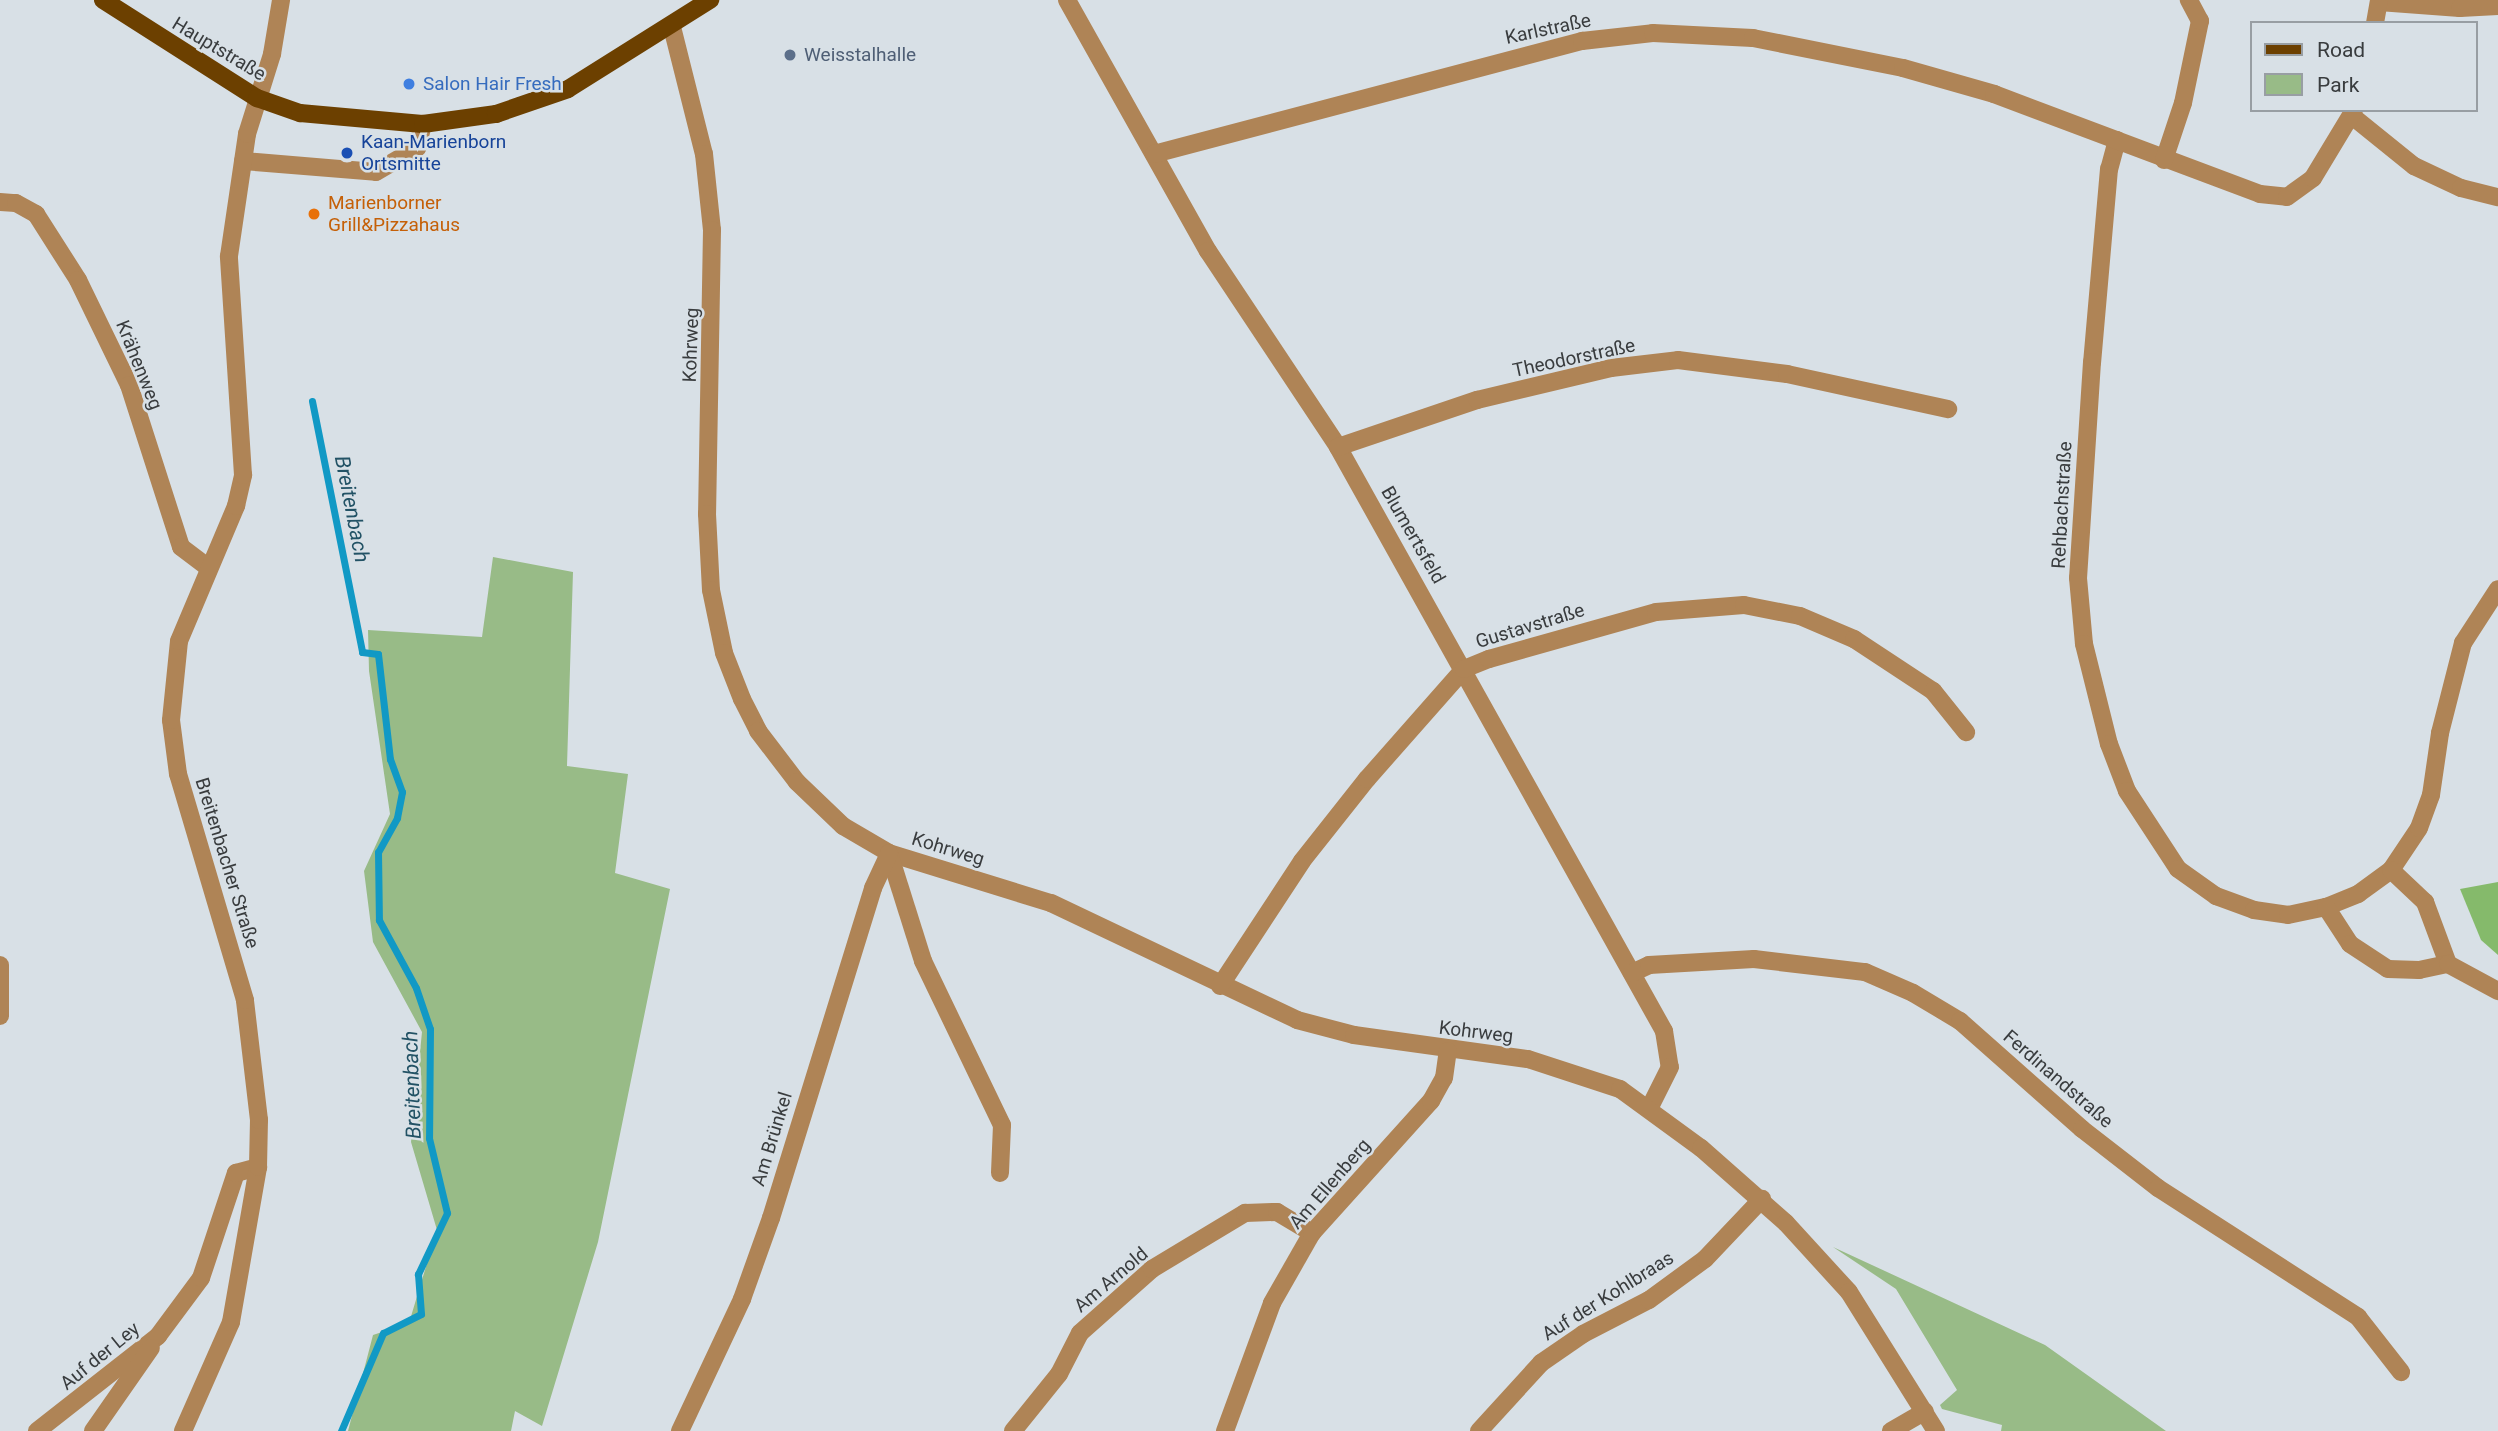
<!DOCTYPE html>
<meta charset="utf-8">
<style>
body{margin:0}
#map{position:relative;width:2498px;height:1431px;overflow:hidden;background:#d8e0e6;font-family:Roboto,sans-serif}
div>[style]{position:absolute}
.green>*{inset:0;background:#98bb87}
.forest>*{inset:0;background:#85ba6b}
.stream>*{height:7px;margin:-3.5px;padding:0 3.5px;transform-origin:3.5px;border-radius:3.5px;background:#1199c5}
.minor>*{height:18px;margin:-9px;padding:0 9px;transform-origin:9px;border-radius:9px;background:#af8456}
.major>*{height:18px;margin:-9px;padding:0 9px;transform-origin:9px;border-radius:9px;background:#6c4000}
.dots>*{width:19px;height:19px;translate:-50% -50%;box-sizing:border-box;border:4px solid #d8e0e6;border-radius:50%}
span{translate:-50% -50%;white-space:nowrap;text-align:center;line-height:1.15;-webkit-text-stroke:5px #d8e0e6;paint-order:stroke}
.street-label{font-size:19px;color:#393c3e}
.service-label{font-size:19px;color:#4e5e75}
.left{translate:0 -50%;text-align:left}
.shop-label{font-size:19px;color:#366cbe}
.transit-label{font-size:19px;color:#164399}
.food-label{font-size:19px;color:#c56008}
.water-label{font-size:21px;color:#225265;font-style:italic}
.legend{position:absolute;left:2250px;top:21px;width:228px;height:91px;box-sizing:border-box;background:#d8e0e6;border:2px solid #989ea3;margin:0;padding:9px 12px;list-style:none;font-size:21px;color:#393c3e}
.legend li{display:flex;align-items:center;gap:14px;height:35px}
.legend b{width:35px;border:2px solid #989ea3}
</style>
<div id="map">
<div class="green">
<div style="clip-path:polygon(493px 557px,573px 572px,567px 766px,628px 774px,615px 873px,670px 889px,598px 1242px,542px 1426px,515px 1411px,511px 1431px,348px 1431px,373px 1335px,409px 1323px,437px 1230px,411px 1142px,422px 1032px,373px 942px,364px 871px,390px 814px,369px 671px,368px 630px,482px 637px)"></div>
<div style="clip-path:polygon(1833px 1247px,2045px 1345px,2166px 1431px,2001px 1431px,2002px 1425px,1942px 1409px,1940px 1405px,1957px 1390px,1896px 1289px)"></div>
</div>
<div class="forest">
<div style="clip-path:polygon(2498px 882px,2498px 955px,2481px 940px,2460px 889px)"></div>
</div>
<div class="stream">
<div style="left:312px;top:401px;width:256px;rotate:78.7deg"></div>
<div style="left:362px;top:652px;width:16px;rotate:7deg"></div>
<div style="left:378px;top:654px;width:106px;rotate:83.5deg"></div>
<div style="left:390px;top:759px;width:35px;rotate:70deg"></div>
<div style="left:402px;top:792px;width:26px;rotate:101deg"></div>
<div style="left:397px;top:818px;width:39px;rotate:119deg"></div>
<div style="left:378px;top:852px;width:68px;rotate:89.2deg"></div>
<div style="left:379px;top:920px;width:77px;rotate:61.4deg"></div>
<div style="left:416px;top:988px;width:43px;rotate:71.1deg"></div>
<div style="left:430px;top:1029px;width:109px;rotate:90.5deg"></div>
<div style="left:429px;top:1138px;width:77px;rotate:76.5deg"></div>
<div style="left:447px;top:1213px;width:68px;rotate:115.4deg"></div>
<div style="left:418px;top:1274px;width:40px;rotate:85.7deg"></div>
<div style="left:421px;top:1314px;width:42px;rotate:153.4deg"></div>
<div style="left:383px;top:1333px;width:107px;rotate:113.2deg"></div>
</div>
<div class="minor">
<div style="left:1067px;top:0;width:288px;rotate:60.7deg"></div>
<div style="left:1208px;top:251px;width:235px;rotate:56.4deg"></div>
<div style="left:1338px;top:447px;width:669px;rotate:60.83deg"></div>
<div style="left:1664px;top:1031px;width:36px;rotate:81deg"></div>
<div style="left:1670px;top:1067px;width:45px;rotate:116.6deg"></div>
<div style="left:2379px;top:2px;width:81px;rotate:4.2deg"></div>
<div style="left:2460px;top:8px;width:38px;rotate:-3deg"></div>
<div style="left:2375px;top:23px;width:23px;rotate:-80deg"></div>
<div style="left:672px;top:27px;width:131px;rotate:75.9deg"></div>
<div style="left:704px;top:154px;width:76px;rotate:84deg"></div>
<div style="left:712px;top:230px;width:284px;rotate:91deg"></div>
<div style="left:707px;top:514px;width:76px;rotate:87deg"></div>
<div style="left:711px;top:590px;width:64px;rotate:78.3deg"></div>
<div style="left:724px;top:653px;width:49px;rotate:68.6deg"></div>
<div style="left:742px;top:699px;width:36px;rotate:63deg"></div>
<div style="left:758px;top:731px;width:64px;rotate:52.6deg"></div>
<div style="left:797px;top:782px;width:64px;rotate:43.7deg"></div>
<div style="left:843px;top:826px;width:53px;rotate:30.4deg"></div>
<div style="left:889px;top:853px;width:170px;rotate:17.2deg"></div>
<div style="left:1051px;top:903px;width:272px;rotate:25.4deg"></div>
<div style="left:1297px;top:1020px;width:59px;rotate:14.7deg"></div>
<div style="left:1354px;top:1035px;width:176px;rotate:7.9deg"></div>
<div style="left:1528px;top:1059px;width:97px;rotate:18.1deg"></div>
<div style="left:1620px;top:1089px;width:100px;rotate:36.1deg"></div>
<div style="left:1701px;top:1148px;width:113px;rotate:41.4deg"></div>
<div style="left:1786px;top:1223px;width:93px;rotate:47.6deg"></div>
<div style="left:1849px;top:1292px;width:164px;rotate:58deg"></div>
<div style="left:2352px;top:116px;width:80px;rotate:38.9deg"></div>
<div style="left:2414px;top:166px;width:52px;rotate:25.1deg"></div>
<div style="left:2461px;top:188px;width:38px;rotate:14deg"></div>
<div style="left:2117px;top:140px;width:30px;rotate:105deg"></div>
<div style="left:2109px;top:169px;width:194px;rotate:95deg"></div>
<div style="left:2092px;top:362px;width:216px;rotate:93.7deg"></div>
<div style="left:2078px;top:578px;width:66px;rotate:84.8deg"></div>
<div style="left:2084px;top:644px;width:103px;rotate:76deg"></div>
<div style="left:2109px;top:744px;width:50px;rotate:69deg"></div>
<div style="left:2127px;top:791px;width:93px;rotate:56.8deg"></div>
<div style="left:2178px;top:869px;width:47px;rotate:35.4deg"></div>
<div style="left:2216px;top:896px;width:40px;rotate:20.2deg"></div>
<div style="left:2254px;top:910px;width:34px;rotate:8deg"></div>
<div style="left:2288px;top:915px;width:39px;rotate:-12deg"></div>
<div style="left:2326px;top:907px;width:35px;rotate:-22deg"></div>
<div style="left:2358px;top:894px;width:41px;rotate:-36deg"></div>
<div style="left:2391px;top:870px;width:50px;rotate:-56.3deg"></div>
<div style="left:2419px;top:828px;width:35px;rotate:-70deg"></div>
<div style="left:2431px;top:795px;width:63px;rotate:-81.7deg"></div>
<div style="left:2440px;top:733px;width:93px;rotate:-75.7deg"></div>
<div style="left:2463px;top:643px;width:64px;rotate:-57.1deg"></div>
<div style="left:1154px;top:154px;width:443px;rotate:-14.8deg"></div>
<div style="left:1582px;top:41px;width:71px;rotate:-6.4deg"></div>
<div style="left:1653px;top:33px;width:100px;rotate:2.9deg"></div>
<div style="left:1753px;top:38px;width:153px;rotate:11.3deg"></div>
<div style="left:1903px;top:68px;width:95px;rotate:15.9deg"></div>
<div style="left:1994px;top:94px;width:284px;rotate:20.6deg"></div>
<div style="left:2260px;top:194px;width:27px;rotate:6deg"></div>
<div style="left:2287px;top:197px;width:32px;rotate:-36deg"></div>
<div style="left:2313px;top:178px;width:79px;rotate:-58.9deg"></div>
<div style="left:2164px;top:160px;width:60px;rotate:-71.6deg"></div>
<div style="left:2183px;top:103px;width:84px;rotate:-78.3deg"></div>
<div style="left:2200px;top:21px;width:24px;rotate:-118deg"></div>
<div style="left:243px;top:161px;width:133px;rotate:4.7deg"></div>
<div style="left:376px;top:172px;width:48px;rotate:-30.3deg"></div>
<div style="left:417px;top:148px;width:25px;rotate:-76deg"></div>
<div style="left:0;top:202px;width:16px;rotate:4deg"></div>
<div style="left:16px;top:203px;width:23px;rotate:29deg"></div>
<div style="left:36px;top:214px;width:78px;rotate:57.5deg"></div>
<div style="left:78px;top:280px;width:117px;rotate:64.1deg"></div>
<div style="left:129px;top:385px;width:170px;rotate:72.2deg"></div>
<div style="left:181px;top:547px;width:34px;rotate:37deg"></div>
<div style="left:1338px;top:447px;width:147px;rotate:-18.7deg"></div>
<div style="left:1477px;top:400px;width:138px;rotate:-13.4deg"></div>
<div style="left:1611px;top:368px;width:67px;rotate:-6.8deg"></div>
<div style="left:1678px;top:360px;width:110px;rotate:7.3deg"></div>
<div style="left:1787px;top:374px;width:165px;rotate:12.3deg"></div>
<div style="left:889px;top:853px;width:113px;rotate:72.5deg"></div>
<div style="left:923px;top:961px;width:182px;rotate:64.3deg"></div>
<div style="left:1002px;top:1125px;width:48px;rotate:92.4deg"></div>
<div style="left:2391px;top:870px;width:47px;rotate:43.3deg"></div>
<div style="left:2425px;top:902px;width:66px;rotate:69.6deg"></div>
<div style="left:2326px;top:907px;width:44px;rotate:57deg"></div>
<div style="left:2350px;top:944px;width:45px;rotate:33.3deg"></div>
<div style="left:2388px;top:969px;width:31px;rotate:2deg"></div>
<div style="left:2419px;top:970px;width:30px;rotate:-12deg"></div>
<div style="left:2448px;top:964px;width:57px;rotate:28.4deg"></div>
<div style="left:0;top:965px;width:51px;rotate:90deg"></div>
<div style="left:1632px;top:973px;width:19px;rotate:-25deg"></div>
<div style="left:1649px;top:965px;width:105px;rotate:-3.3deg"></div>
<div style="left:1754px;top:959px;width:112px;rotate:6.7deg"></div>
<div style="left:1865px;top:972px;width:52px;rotate:23.6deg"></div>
<div style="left:1913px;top:993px;width:55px;rotate:30.8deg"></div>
<div style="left:1960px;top:1021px;width:163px;rotate:41.5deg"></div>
<div style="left:2082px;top:1129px;width:96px;rotate:37.8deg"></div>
<div style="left:2158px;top:1188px;width:238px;rotate:32.8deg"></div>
<div style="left:2358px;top:1317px;width:70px;rotate:52deg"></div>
<div style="left:1220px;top:986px;width:149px;rotate:-56.7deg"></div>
<div style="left:1302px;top:861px;width:105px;rotate:-51.6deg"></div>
<div style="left:1367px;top:779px;width:147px;rotate:-48.6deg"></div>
<div style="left:1464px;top:669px;width:27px;rotate:-22deg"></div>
<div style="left:1489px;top:659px;width:173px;rotate:-15.7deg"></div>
<div style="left:1656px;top:612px;width:88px;rotate:-4.5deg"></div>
<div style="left:1744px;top:605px;width:57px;rotate:11.1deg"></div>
<div style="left:1800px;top:616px;width:59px;rotate:23.1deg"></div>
<div style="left:1854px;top:639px;width:95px;rotate:33.4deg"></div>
<div style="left:1933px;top:691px;width:53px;rotate:51.2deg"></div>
<div style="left:37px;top:1431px;width:154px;rotate:-38.1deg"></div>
<div style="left:158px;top:1336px;width:72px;rotate:-53.4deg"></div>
<div style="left:201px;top:1278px;width:111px;rotate:-71.6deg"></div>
<div style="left:236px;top:1173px;width:23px;rotate:-15deg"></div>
<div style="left:93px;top:1431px;width:101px;rotate:-55.1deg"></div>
<div style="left:183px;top:1431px;width:119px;rotate:-66.2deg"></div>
<div style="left:231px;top:1322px;width:157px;rotate:-80.1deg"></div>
<div style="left:258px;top:1167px;width:47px;rotate:-88.8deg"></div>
<div style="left:259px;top:1120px;width:121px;rotate:-96.7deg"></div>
<div style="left:245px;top:1000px;width:236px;rotate:-106.5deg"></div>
<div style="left:178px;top:774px;width:54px;rotate:-97.4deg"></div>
<div style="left:171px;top:720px;width:79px;rotate:-84.2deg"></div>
<div style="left:179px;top:641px;width:147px;rotate:-67.1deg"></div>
<div style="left:236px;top:506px;width:32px;rotate:-77deg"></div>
<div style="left:243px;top:475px;width:219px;rotate:-93.7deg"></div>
<div style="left:229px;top:256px;width:123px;rotate:-81.6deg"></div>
<div style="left:247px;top:134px;width:84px;rotate:-72.6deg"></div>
<div style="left:272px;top:54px;width:55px;rotate:-80.5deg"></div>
<div style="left:680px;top:1431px;width:146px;rotate:-64.8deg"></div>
<div style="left:742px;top:1299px;width:86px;rotate:-70.3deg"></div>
<div style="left:771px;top:1218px;width:345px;rotate:-72.8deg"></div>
<div style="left:873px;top:888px;width:38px;rotate:-65deg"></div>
<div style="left:1013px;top:1431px;width:73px;rotate:-51.1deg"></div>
<div style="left:1059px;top:1374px;width:46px;rotate:-62.9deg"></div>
<div style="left:1080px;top:1333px;width:96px;rotate:-41.6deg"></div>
<div style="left:1152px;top:1269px;width:109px;rotate:-31.1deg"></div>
<div style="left:1245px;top:1213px;width:32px;rotate:-2deg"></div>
<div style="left:1277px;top:1212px;width:41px;rotate:31deg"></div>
<div style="left:1225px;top:1431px;width:136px;rotate:-69.8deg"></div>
<div style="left:1272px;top:1303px;width:81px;rotate:-60.3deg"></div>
<div style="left:1312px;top:1233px;width:178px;rotate:-48deg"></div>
<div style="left:1431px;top:1101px;width:26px;rotate:-61deg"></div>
<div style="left:1444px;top:1078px;width:27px;rotate:-82deg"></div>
<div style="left:1479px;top:1431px;width:92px;rotate:-47.6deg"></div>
<div style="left:1541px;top:1363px;width:51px;rotate:-34.6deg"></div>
<div style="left:1583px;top:1334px;width:74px;rotate:-27.3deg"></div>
<div style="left:1649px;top:1300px;width:69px;rotate:-36.2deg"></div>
<div style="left:1705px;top:1259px;width:83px;rotate:-46.5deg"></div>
<div style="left:1891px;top:1431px;width:39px;rotate:-30deg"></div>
</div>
<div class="major">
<div style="left:103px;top:0;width:183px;rotate:32.5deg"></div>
<div style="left:257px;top:98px;width:46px;rotate:19.2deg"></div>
<div style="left:300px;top:113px;width:123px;rotate:5.1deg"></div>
<div style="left:423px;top:124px;width:74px;rotate:-7.8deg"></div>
<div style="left:496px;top:114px;width:76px;rotate:-19.1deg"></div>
<div style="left:568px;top:89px;width:168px;rotate:-32.1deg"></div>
</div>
<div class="dots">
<div style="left:790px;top:55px;background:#5c6f8a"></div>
<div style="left:409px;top:84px;background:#3f7fe0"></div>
<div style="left:347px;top:153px;background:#1a4fb4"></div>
<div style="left:314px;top:214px;background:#e8710a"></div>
</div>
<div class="street-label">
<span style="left:1548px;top:29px;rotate:-12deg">Karlstraße</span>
<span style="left:219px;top:49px;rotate:31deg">Hauptstraße</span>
<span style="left:691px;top:345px;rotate:-88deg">Kohrweg</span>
<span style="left:1574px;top:358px;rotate:-12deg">Theodorstraße</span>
<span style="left:139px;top:365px;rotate:68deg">Krähenweg</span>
<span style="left:2062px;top:505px;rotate:-87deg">Rehbachstraße</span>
<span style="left:1413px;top:535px;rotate:60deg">Blumertsfeld</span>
<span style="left:1530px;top:626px;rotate:-17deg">Gustavstraße</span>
<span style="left:948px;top:849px;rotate:17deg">Kohrweg</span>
<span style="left:227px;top:863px;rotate:73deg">Breitenbacher Straße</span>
<span style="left:1476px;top:1032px;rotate:7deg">Kohrweg</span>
<span style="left:2058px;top:1079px;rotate:41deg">Ferdinandstraße</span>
<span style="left:772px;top:1139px;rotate:-73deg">Am Brünkel</span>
<span style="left:1330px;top:1184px;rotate:-49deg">Am Ellenberg</span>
<span style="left:1111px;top:1280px;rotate:-40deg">Am Arnold</span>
<span style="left:1608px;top:1296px;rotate:-32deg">Auf der Kohlbraas</span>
<span style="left:100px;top:1356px;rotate:-39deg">Auf der Ley</span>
</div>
<div class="service-label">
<span class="left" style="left:804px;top:55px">Weisstalhalle</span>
</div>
<div class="shop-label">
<span class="left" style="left:423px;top:84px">Salon Hair Fresh</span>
</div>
<div class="transit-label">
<span class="left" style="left:361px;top:153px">Kaan-Marienborn<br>Ortsmitte</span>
</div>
<div class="food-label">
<span class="left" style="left:328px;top:214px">Marienborner<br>Grill&amp;Pizzahaus</span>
</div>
<div class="water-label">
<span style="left:352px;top:509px;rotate:79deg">Breitenbach</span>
<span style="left:412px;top:1085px;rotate:-92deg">Breitenbach</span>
</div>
<ul class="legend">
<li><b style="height:9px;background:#6c4000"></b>Road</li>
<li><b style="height:19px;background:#98bb87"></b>Park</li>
</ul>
</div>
